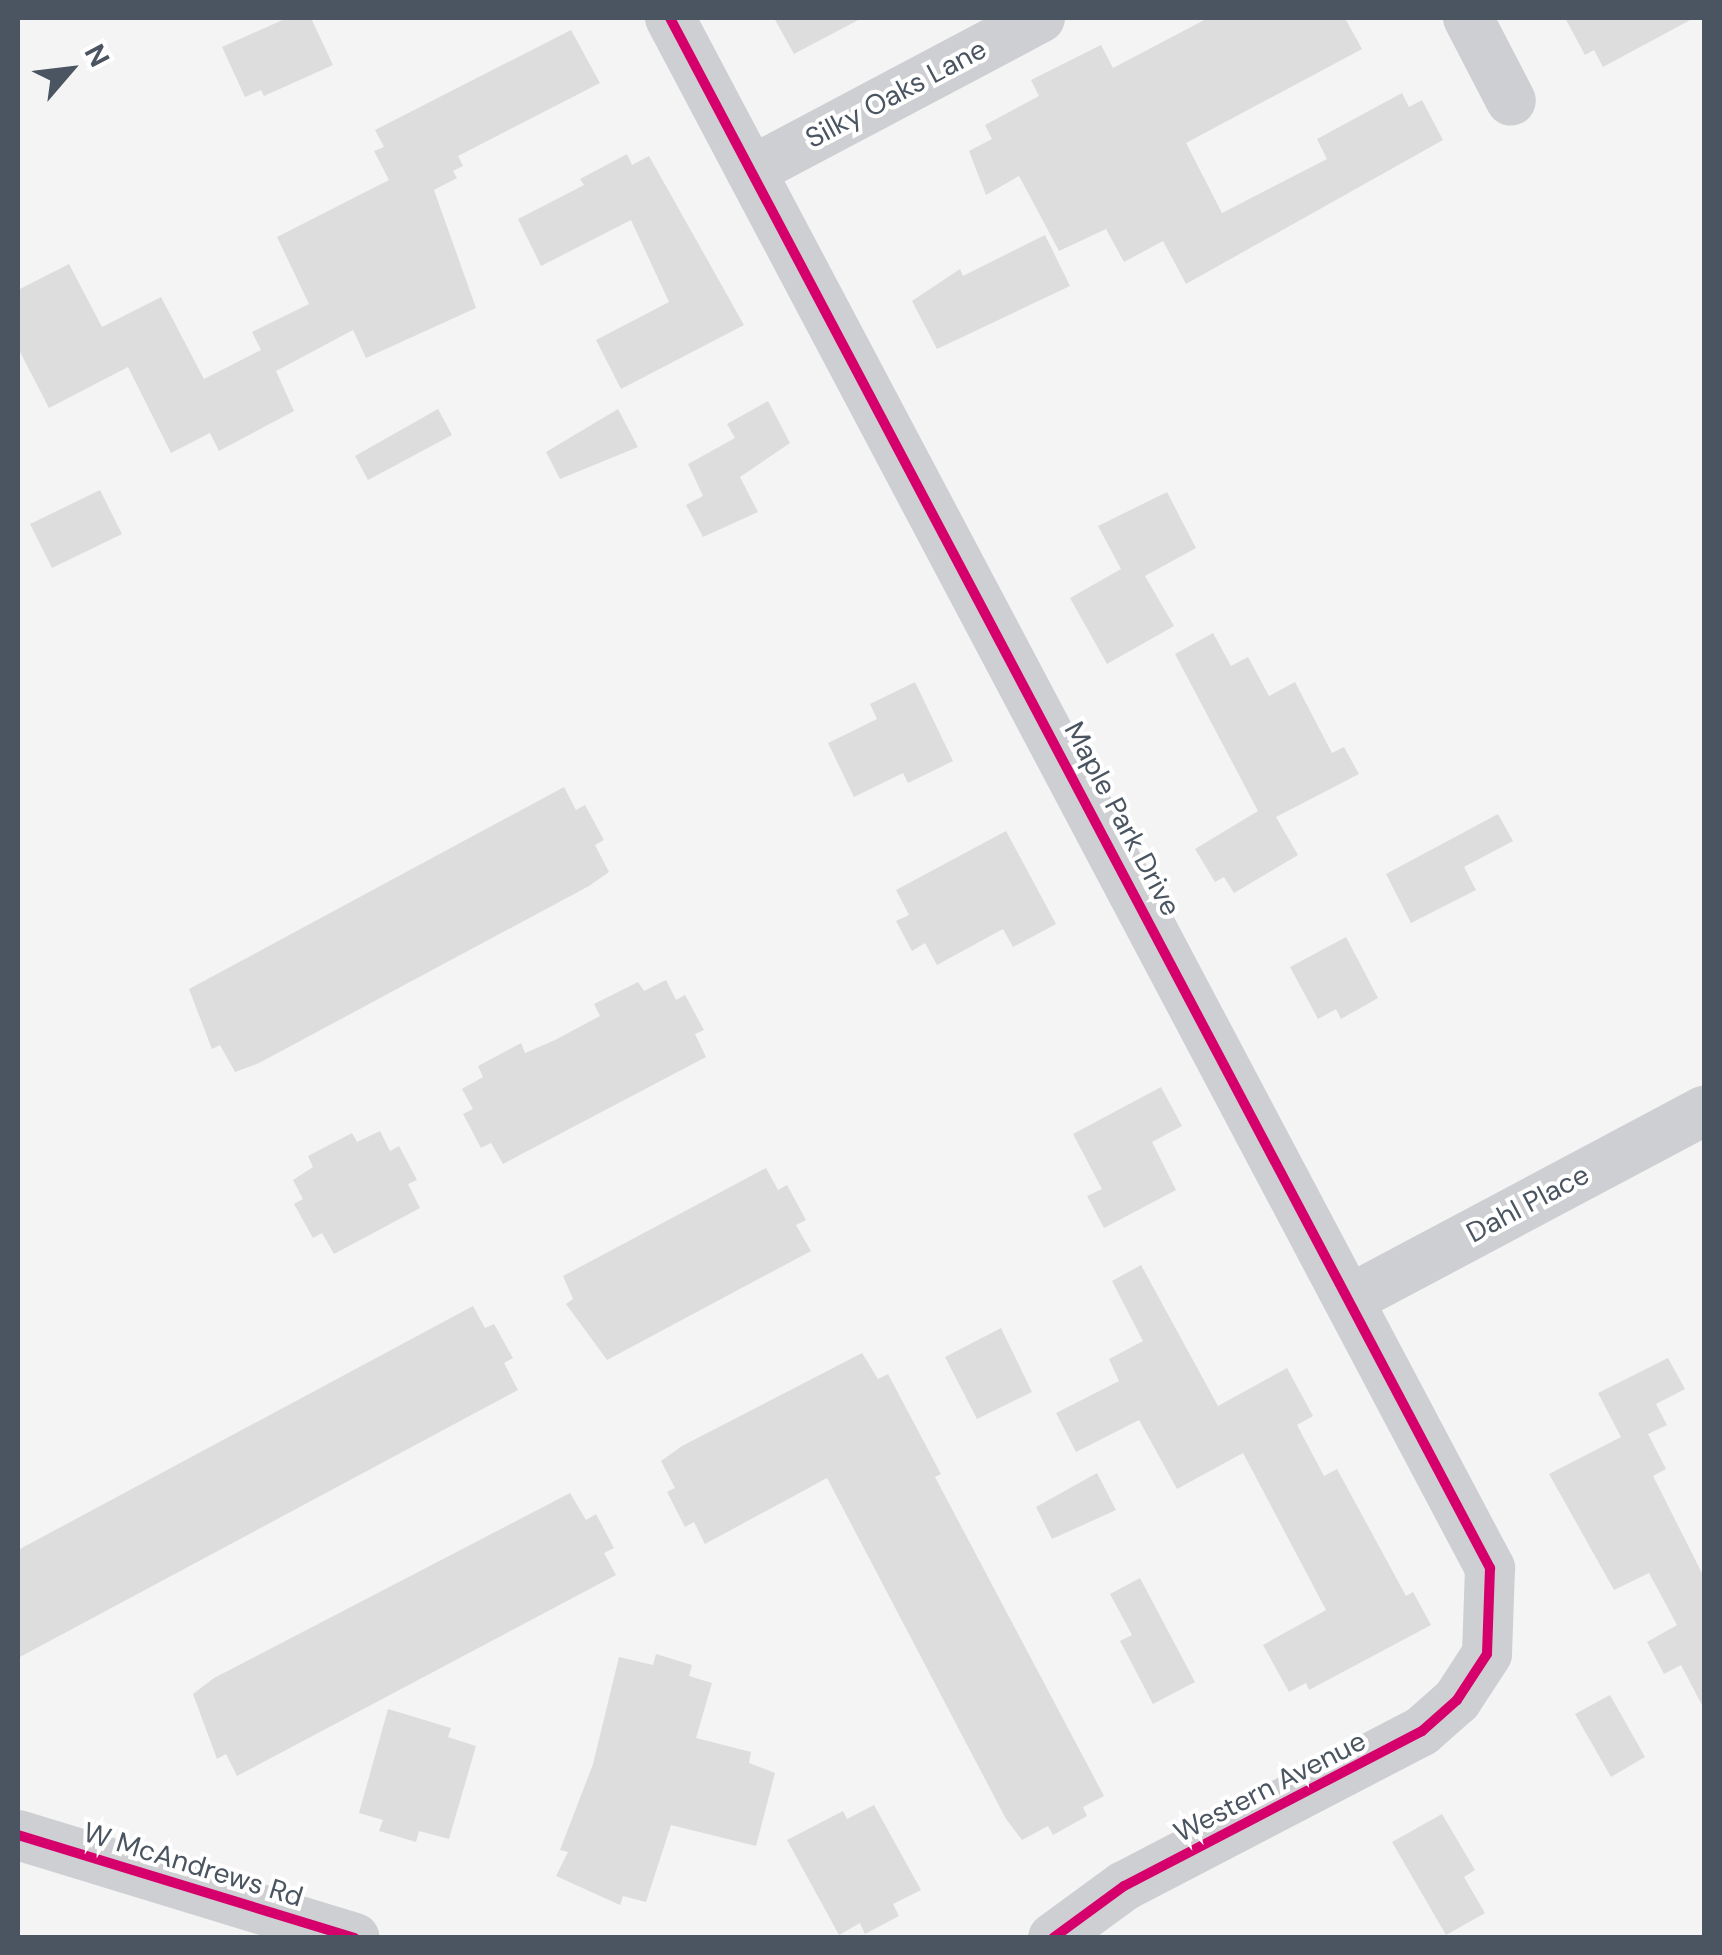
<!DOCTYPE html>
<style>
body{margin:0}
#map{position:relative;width:1722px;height:1955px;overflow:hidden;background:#f4f4f4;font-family:"DM Sans",sans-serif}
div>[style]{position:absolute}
.building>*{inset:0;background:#ddddde}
.minor>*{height:50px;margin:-25px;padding:0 25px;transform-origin:25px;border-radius:25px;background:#cecfd2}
.cycleway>*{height:10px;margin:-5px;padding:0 5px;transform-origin:5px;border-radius:5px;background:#d6006c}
span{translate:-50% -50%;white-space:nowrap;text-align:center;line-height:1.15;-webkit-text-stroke:8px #fff;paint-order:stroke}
.street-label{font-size:28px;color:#4a5561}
.frame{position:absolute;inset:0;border:20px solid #4a5561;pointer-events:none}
.north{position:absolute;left:20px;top:20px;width:100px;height:100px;-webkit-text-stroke:8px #fff;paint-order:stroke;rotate:62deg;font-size:28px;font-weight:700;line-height:40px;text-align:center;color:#4a5561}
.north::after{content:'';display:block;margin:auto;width:35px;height:45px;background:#4a5561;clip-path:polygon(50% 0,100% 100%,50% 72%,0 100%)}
</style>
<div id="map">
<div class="building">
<div style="clip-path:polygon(287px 18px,311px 18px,333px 65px,264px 96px,261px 90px,245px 97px,222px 47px)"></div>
<div style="clip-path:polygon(774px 18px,862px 18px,794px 54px)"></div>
<div style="clip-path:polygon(1208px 18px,1345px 18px,1362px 49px,1186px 143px,1222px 213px,1327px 159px,1317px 139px,1402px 93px,1409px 107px,1422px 100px,1443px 140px,1186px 284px,1163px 241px,1124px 262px,1106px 229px,1059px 251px,1019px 176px,986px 195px,969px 151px,992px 139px,985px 125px,1039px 96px,1031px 80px,1101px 45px,1113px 68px)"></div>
<div style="clip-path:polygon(1565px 18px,1694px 18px,1603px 67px,1594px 50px,1585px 55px)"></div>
<div style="clip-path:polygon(571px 30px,600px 83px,458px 156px,463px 166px,453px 171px,457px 178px,434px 190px,476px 308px,366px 358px,353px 330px,276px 371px,294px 411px,219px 451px,210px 433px,171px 453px,128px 367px,49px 408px,18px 348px,18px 290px,69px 264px,102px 327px,161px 297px,204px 379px,261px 350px,252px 332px,309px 304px,277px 237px,389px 180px,374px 151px,384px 147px,375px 130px)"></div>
<div style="clip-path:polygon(627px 154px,632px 165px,649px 156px,744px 325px,621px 389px,596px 340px,669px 302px,631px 220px,541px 266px,518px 219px,584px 185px,580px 179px)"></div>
<div style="clip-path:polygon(1045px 235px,1070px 286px,937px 349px,912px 301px,960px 269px,963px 276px)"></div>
<div style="clip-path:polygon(768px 401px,790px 443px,740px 477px,758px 512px,703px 537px,686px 505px,703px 496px,688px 464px,735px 438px,727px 424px)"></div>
<div style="clip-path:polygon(438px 409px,452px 435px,368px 480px,355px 456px)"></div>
<div style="clip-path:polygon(618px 409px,638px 447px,560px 479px,546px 452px)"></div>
<div style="clip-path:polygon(100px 490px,122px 534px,52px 568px,30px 524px)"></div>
<div style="clip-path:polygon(1167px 492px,1196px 548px,1145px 576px,1174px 626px,1107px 664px,1070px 598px,1121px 569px,1098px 526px)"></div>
<div style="clip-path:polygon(1213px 633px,1231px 666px,1248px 657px,1269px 696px,1295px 682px,1332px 753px,1344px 747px,1359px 774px,1276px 817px,1298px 855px,1234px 893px,1224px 877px,1215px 882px,1195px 849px,1258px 811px,1175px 654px)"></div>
<div style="clip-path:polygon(915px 682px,953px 761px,908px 783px,903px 773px,854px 797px,828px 743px,877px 719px,870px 704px)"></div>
<div style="clip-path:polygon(564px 787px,576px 810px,585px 805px,604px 840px,595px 845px,609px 872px,589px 886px,259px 1063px,235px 1072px,220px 1045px,212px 1049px,189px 989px)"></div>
<div style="clip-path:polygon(1498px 814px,1513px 841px,1464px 867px,1476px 890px,1411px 923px,1386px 874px)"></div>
<div style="clip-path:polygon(1006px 831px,1056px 924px,1013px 947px,1003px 929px,937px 965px,925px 943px,912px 951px,896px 921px,909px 915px,896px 890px)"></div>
<div style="clip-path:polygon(1346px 937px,1378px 998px,1341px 1019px,1336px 1009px,1318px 1019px,1290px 967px)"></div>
<div style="clip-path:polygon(666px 980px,676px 1000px,685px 995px,704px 1030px,695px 1034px,706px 1057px,503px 1164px,491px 1143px,481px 1148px,463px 1114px,473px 1109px,462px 1089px,483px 1077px,478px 1066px,521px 1043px,525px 1053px,555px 1040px,600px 1016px,594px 1004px,638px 982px,644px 991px)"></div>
<div style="clip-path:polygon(1161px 1087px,1182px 1126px,1152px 1142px,1176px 1190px,1104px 1228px,1087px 1196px,1102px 1189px,1073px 1134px)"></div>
<div style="clip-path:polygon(380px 1131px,390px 1151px,399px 1146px,417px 1180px,408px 1184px,420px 1208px,334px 1254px,322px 1233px,313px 1238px,294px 1204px,303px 1199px,293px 1180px,313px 1167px,308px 1156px,352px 1133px,357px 1142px)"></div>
<div style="clip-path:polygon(766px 1168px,778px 1190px,787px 1185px,806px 1220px,796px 1225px,811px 1251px,607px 1360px,566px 1304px,573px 1299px,563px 1276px)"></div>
<div style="clip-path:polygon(1141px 1265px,1218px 1406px,1287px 1368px,1313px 1416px,1297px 1425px,1324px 1476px,1337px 1469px,1406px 1596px,1413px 1592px,1431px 1625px,1309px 1690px,1306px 1683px,1289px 1692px,1263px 1645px,1326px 1610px,1243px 1453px,1177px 1489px,1139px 1420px,1076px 1452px,1056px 1413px,1119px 1381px,1109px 1359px,1143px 1341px,1112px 1281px)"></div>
<div style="clip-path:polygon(473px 1306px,485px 1328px,494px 1324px,513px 1358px,504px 1363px,518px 1390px,18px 1658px,18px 1550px)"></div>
<div style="clip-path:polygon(1001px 1328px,1032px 1392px,977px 1419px,945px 1357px)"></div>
<div style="clip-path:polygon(862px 1353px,878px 1379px,888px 1374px,941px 1474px,935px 1477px,1104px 1796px,1083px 1807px,1087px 1816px,1053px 1835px,1048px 1826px,1022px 1840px,1006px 1819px,827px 1478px,705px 1544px,694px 1522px,685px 1527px,667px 1492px,675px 1488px,661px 1461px,682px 1446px)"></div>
<div style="clip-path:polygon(1668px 1358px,1685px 1389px,1656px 1404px,1667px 1425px,1648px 1434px,1666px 1469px,1653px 1476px,1704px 1577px,1704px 1709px,1681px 1665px,1664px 1674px,1647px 1642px,1677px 1625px,1649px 1573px,1614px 1590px,1549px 1474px,1621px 1437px,1598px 1393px)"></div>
<div style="clip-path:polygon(1097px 1473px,1116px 1510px,1052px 1539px,1036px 1507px)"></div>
<div style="clip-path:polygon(570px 1493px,586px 1520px,596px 1514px,614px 1548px,604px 1553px,616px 1575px,237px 1776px,226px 1754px,217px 1759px,193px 1694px,214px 1678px)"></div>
<div style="clip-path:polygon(1140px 1578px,1195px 1682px,1153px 1704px,1120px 1641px,1132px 1635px,1110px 1594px)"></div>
<div style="clip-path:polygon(656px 1654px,692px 1665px,689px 1676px,712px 1683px,696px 1738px,751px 1752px,749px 1763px,775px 1773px,756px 1846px,671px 1825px,646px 1902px,623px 1896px,620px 1905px,556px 1876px,568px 1852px,560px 1850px,593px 1764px,619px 1657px,653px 1665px)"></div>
<div style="clip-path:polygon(1610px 1695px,1645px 1757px,1611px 1777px,1575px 1714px)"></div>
<div style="clip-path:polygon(388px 1709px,451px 1728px,448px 1737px,476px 1746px,449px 1839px,419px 1831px,416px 1842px,379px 1831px,383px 1820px,359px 1813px)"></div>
<div style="clip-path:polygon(874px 1805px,921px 1890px,893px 1904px,899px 1916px,865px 1934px,860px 1923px,839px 1935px,787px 1840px,843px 1811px,847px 1819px)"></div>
<div style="clip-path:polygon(1442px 1814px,1475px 1870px,1464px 1877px,1485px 1913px,1446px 1935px,1392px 1842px)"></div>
</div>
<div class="minor">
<div style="left:670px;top:18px;width:1754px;rotate:62.12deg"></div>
<div style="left:1490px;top:1568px;width:86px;rotate:92deg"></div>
<div style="left:1487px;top:1654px;width:55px;rotate:123.1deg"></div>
<div style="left:1457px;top:1700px;width:47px;rotate:138.5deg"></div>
<div style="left:1422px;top:1731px;width:336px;rotate:152.5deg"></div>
<div style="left:1124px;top:1886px;width:88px;rotate:143.8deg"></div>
<div style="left:1468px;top:18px;width:93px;rotate:62.6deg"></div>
<div style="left:751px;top:171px;width:327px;rotate:-27.9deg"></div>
<div style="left:1352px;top:1298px;width:399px;rotate:-28deg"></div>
<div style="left:18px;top:1835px;width:352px;rotate:17deg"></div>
</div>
<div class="cycleway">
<div style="left:670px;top:18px;width:1754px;rotate:62.12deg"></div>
<div style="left:1490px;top:1568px;width:86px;rotate:92deg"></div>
<div style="left:1487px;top:1654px;width:55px;rotate:123.1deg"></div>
<div style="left:1457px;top:1700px;width:47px;rotate:138.5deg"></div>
<div style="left:1422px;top:1731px;width:336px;rotate:152.5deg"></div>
<div style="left:1124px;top:1886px;width:88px;rotate:143.8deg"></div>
<div style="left:18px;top:1835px;width:352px;rotate:17deg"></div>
</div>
<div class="street-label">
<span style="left:896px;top:94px;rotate:-28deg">Silky Oaks Lane</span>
<span style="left:1122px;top:819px;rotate:62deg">Maple Park Drive</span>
<span style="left:1528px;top:1204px;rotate:-28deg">Dahl Place</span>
<span style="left:1270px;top:1787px;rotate:-27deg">Western Avenue</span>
<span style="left:193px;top:1865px;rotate:17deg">W McAndrews Rd</span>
</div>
<div class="frame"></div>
<div class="north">N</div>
</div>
